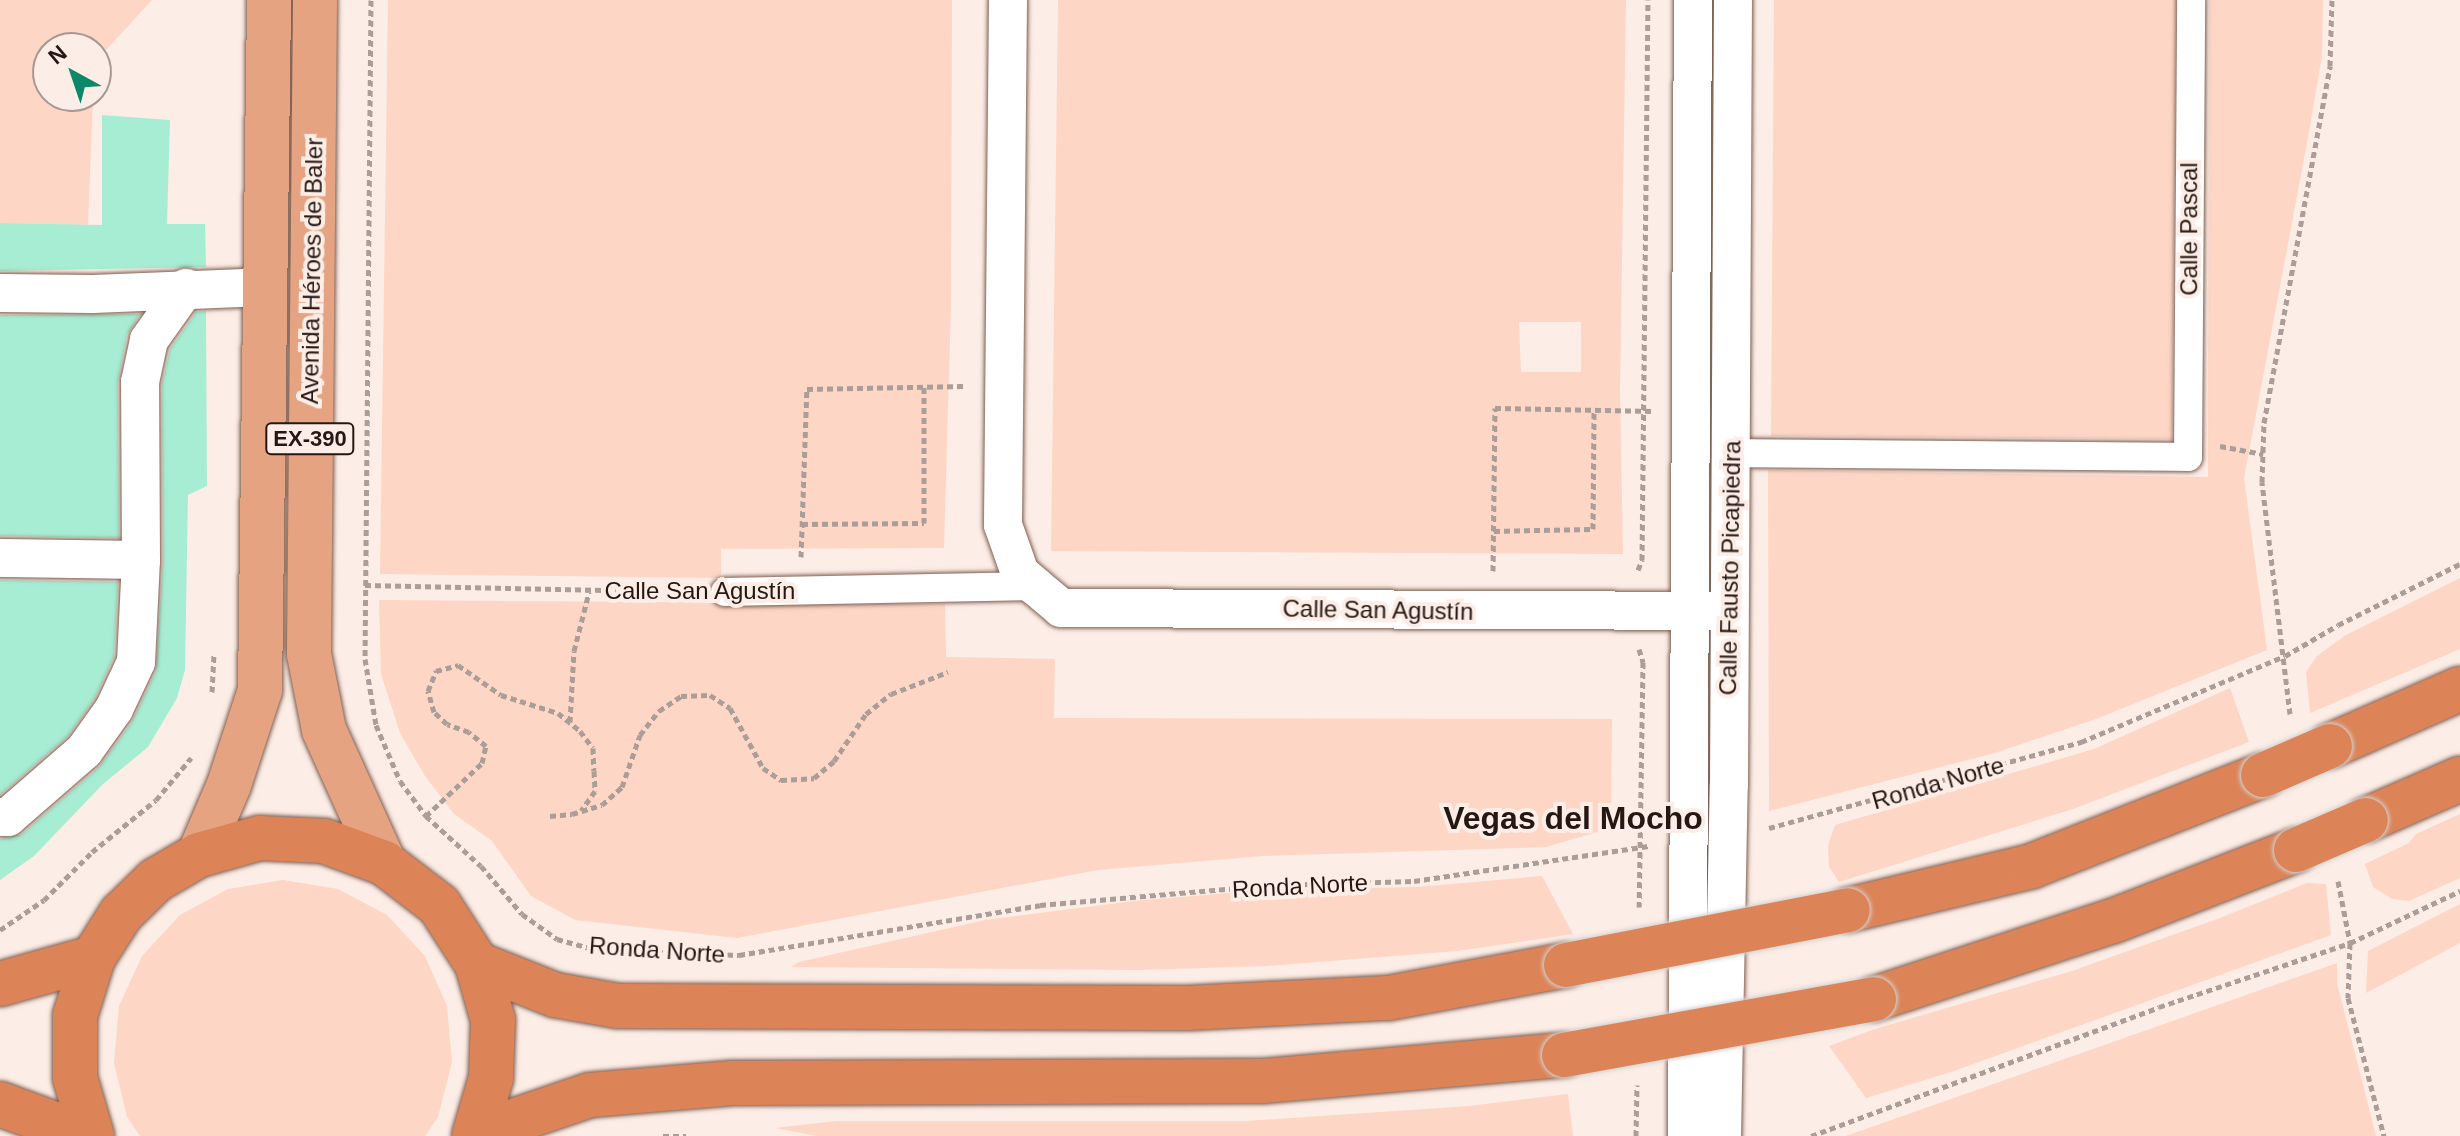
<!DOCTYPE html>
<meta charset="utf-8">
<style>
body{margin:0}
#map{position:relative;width:2460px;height:1136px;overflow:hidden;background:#fcede6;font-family:Helvetica,sans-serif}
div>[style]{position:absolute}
.green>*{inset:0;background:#fdd6c5}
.building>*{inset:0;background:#a7edd3}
.path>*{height:5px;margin-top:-2.5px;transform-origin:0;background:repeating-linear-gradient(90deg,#ab9d97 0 6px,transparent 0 10px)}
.roads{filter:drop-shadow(0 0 2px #7f5e50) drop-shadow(0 0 2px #7f5e50)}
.pedestrian>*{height:28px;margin:-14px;padding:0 14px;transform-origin:14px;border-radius:14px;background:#fff}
.minor>*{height:38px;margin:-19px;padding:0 19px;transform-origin:19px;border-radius:19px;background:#fff}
.primary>*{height:44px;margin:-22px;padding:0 22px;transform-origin:22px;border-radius:22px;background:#e5a382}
.trunk>*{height:44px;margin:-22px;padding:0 22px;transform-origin:22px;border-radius:22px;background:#dc8458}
.bridges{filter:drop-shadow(0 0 2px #d3d1d0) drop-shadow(0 0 2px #d3d1d0)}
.trunk-bridge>*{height:44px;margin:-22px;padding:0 22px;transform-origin:22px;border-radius:22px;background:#dc8458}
span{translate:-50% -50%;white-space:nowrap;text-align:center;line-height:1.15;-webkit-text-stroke:8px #fcede6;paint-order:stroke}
.shield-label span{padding:2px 6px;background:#fcede6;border:2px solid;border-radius:6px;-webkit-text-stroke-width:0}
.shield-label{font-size:22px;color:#251813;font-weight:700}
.street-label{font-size:24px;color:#251813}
.district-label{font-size:32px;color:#251813;font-weight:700}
.north{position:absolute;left:32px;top:32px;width:80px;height:80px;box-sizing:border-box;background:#fcede6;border:2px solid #a69892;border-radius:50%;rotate:320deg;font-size:22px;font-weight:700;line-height:32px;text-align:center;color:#251813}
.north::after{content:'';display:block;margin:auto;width:28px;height:36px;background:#0c8769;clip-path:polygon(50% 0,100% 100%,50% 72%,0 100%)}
</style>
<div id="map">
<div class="green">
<div style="clip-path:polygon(0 0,152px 0,96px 61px,96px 48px,48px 48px,48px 96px,93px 96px,88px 225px,0 223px)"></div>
<div style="clip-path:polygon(388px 0,952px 0,951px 304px,944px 548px,721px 549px,721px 578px,380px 574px)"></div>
<div style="clip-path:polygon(evenodd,1058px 0,1626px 0,1620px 391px,1623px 554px,1051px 551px,1058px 0,1519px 322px,1581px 322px,1581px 372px,1521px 372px,1519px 322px)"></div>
<div style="clip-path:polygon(1774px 0,2176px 0,2172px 439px,1771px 436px)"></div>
<div style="clip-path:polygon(2209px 0,2323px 0,2322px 56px,2309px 132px,2244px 478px,2267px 650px,2096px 719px,1995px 753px,1769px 811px,1768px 470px,2208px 477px)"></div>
<div style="clip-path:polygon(2460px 578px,2460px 649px,2310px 713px,2306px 672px,2317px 656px,2346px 635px)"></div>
<div style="clip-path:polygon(379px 600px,945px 604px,946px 657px,1055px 659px,1054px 718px,1612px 719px,1611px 828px,1546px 847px,1263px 856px,1098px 870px,737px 938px,575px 920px,531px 896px,492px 841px,454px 814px,425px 776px,400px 733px,381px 674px)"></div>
<div style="clip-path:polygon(2230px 688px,2249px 742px,2073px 809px,1839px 882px,1829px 867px,1828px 845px,1835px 825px,2094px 749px)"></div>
<div style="clip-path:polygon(2460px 814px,2460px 878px,2409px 901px,2392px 899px,2373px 887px,2365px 864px,2409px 843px,2416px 834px)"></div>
<div style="clip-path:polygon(1542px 876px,1573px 934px,1457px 951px,1267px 966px,1138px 970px,791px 967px,799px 962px,985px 920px,1134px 901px,1265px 890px,1417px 887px)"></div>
<div style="clip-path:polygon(283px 880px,338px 889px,387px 915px,425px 956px,447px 1006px,452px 1062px,438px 1117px,425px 1136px,140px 1136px,127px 1117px,114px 1063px,119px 1006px,142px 956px,180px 915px,228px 889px)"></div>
<div style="clip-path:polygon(2307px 883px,2326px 884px,2331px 935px,1951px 1072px,1866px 1098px,1829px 1046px,1872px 1030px,2072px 971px,2220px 918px)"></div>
<div style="clip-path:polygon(2460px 904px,2460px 943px,2366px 993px,2368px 951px)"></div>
<div style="clip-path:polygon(2337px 963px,2337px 983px,2376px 1136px,1846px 1136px)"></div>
<div style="clip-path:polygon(1568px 1094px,1573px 1136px,817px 1136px,775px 1128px,836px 1121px,1246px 1121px,1469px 1106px)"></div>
</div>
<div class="building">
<div style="clip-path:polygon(102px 115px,170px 120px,167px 224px,205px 224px,206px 267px,0 271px,0 223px,102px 225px)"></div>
<div style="clip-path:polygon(206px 311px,207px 486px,188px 495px,185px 670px,177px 698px,148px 747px,102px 785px,34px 856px,0 880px,0 839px,22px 834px,99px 767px,132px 722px,156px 671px,163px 560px,162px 384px,170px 349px,196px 312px)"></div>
<div style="clip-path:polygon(140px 314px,127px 335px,118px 382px,119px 538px,0 536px,0 315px)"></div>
<div style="clip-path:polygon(0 580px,118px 582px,114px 657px,95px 698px,68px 736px,0 795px)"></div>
</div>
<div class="path">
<div style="left:371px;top:0;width:659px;rotate:90.52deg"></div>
<div style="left:365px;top:659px;width:67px;rotate:80.5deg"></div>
<div style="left:376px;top:725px;width:61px;rotate:66.8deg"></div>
<div style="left:400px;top:781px;width:44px;rotate:53.4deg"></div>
<div style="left:426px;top:816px;width:74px;rotate:42.3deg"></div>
<div style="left:481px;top:866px;width:63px;rotate:49.5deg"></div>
<div style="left:522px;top:914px;width:43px;rotate:35.5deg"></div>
<div style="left:557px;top:939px;width:41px;rotate:15.4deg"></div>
<div style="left:597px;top:950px;width:142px;rotate:2deg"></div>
<div style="left:739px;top:955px;width:305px;rotate:-9.4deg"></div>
<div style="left:1040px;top:905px;width:236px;rotate:-4.9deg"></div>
<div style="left:1275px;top:885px;width:139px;rotate:-1.6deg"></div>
<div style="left:1414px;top:881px;width:237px;rotate:-8.5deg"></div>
<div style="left:2220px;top:446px;width:44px;rotate:10.5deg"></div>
<div style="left:802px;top:524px;width:122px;rotate:-0.5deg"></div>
<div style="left:924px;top:523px;width:136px;rotate:-90deg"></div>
<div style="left:1494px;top:531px;width:99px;rotate:-1.2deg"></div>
<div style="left:1593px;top:529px;width:119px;rotate:-89.5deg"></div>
<div style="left:801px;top:557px;width:168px;rotate:-88deg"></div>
<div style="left:807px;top:389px;width:157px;rotate:-1.1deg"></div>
<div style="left:1638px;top:570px;width:11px;rotate:-68deg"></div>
<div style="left:1642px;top:560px;width:560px;rotate:-89.39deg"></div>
<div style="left:1493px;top:571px;width:163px;rotate:-89.3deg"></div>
<div style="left:1495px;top:408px;width:159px;rotate:1.1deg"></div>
<div style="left:365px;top:585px;width:326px;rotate:1.2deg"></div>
<div style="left:1639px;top:649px;width:14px;rotate:73deg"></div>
<div style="left:1643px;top:662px;width:245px;rotate:90.9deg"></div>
<div style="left:212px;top:692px;width:38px;rotate:-87deg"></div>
<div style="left:2290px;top:714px;width:234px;rotate:-96.9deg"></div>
<div style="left:2262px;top:482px;width:59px;rotate:-88.1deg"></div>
<div style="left:2264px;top:423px;width:363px;rotate:-79.5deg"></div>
<div style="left:2330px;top:66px;width:66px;rotate:-88.3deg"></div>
<div style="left:570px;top:722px;width:71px;rotate:-86.8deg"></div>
<div style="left:574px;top:651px;width:61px;rotate:-75.7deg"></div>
<div style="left:426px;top:816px;width:77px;rotate:-43.4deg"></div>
<div style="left:482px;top:763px;width:17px;rotate:-77deg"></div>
<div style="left:486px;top:746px;width:22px;rotate:-141deg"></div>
<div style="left:469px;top:732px;width:23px;rotate:-160deg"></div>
<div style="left:447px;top:724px;width:18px;rotate:-137deg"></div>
<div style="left:434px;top:712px;width:22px;rotate:-106deg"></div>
<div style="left:428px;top:691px;width:22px;rotate:-68deg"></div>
<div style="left:436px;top:671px;width:23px;rotate:-15deg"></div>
<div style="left:458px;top:665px;width:52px;rotate:34.9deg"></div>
<div style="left:501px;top:695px;width:60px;rotate:17.5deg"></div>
<div style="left:558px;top:713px;width:28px;rotate:39deg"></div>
<div style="left:580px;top:731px;width:21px;rotate:53deg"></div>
<div style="left:593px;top:748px;width:23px;rotate:88deg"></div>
<div style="left:594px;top:771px;width:20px;rotate:87deg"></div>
<div style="left:595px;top:791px;width:24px;rotate:125deg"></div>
<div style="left:550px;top:816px;width:22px;rotate:-5deg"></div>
<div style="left:572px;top:814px;width:31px;rotate:-17deg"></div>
<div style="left:602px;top:805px;width:27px;rotate:-42deg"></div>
<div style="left:622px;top:787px;width:55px;rotate:-70.9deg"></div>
<div style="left:640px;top:735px;width:31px;rotate:-52deg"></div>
<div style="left:659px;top:711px;width:27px;rotate:-34deg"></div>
<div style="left:681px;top:696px;width:29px;rotate:-2deg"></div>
<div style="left:710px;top:695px;width:24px;rotate:33deg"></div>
<div style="left:730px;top:708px;width:68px;rotate:61.2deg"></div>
<div style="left:763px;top:768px;width:22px;rotate:34deg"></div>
<div style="left:781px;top:780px;width:33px;rotate:-3deg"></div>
<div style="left:814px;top:778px;width:26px;rotate:-40deg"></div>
<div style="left:834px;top:761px;width:57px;rotate:-55.8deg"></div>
<div style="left:866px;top:714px;width:32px;rotate:-39deg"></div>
<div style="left:891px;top:694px;width:61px;rotate:-21.1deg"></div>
<div style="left:1769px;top:828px;width:324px;rotate:-15.4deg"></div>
<div style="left:2081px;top:742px;width:221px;rotate:-22.9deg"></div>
<div style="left:2285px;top:656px;width:61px;rotate:-30.3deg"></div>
<div style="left:2338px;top:625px;width:136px;rotate:-26.6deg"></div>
<div style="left:2338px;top:881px;width:63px;rotate:79deg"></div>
<div style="left:2350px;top:943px;width:55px;rotate:92.1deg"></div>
<div style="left:2348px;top:998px;width:143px;rotate:75.4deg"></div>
<div style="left:0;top:930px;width:53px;rotate:-34.3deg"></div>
<div style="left:44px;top:900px;width:68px;rotate:-45deg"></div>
<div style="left:92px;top:852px;width:82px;rotate:-39.1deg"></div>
<div style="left:156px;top:800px;width:55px;rotate:-50.2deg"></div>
<div style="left:663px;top:1136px;width:23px"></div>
<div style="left:1636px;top:1136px;width:51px;rotate:-88.9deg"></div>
<div style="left:1811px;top:1136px;width:371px;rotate:-20.3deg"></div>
<div style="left:2159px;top:1007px;width:201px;rotate:-18.5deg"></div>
<div style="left:2350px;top:943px;width:122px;rotate:-25.3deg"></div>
</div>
<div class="roads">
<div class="pedestrian">
<div style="left:1732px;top:453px;width:456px;rotate:0.5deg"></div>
<div style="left:2188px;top:457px;width:457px;rotate:-89.6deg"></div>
<div style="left:725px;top:592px;width:310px;rotate:-1.1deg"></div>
</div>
<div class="minor">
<div style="left:1008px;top:0;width:525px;rotate:90.55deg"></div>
<div style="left:1003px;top:525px;width:51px;rotate:70.5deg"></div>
<div style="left:1020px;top:573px;width:20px;rotate:41deg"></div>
<div style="left:1035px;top:586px;width:34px;rotate:40deg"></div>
<div style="left:1061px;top:608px;width:668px;rotate:0.26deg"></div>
<div style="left:0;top:293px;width:93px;rotate:0.6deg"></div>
<div style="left:93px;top:294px;width:171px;rotate:-2.3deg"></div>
<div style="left:0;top:558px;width:141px;rotate:0.8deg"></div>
<div style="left:0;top:817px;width:8px"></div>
<div style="left:8px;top:817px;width:101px;rotate:-41deg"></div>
<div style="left:84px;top:751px;width:52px;rotate:-54.5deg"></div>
<div style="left:114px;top:709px;width:52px;rotate:-64.9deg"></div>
<div style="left:136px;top:662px;width:102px;rotate:-87.2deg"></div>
<div style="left:141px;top:560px;width:178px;rotate:-90.3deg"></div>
<div style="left:140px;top:382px;width:43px;rotate:-77.9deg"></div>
<div style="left:149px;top:340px;width:64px;rotate:-54.6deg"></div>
<div style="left:1687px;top:1136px;width:1136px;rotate:-89.7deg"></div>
<div style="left:1722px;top:1136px;width:351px;rotate:-88.9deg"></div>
<div style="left:1729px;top:785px;width:785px;rotate:-89.71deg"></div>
</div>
<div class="primary">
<div style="left:315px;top:0;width:654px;rotate:90.53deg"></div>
<div style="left:309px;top:654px;width:77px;rotate:78.8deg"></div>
<div style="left:324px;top:730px;width:146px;rotate:65.7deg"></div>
<div style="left:199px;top:855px;width:76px;rotate:-66.8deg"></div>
<div style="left:229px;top:785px;width:100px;rotate:-71.9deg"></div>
<div style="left:260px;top:690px;width:690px;rotate:-89.25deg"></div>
</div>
<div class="trunk">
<div style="left:2330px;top:746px;width:142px;rotate:-23.7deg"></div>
<div style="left:2366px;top:820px;width:103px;rotate:-23.6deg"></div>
<div style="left:1848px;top:910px;width:189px;rotate:-13.4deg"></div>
<div style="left:2032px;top:866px;width:248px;rotate:-21.5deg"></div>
<div style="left:477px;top:964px;width:84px;rotate:21.7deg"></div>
<div style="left:555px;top:995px;width:64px;rotate:9.9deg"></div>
<div style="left:618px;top:1006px;width:570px;rotate:0.2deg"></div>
<div style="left:1188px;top:1008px;width:200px;rotate:-2.9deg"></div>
<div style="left:1388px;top:998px;width:181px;rotate:-10.5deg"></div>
<div style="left:0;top:984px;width:97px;rotate:-15.6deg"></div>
<div style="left:1874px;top:999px;width:251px;rotate:-18.1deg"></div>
<div style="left:2113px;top:921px;width:196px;rotate:-21.2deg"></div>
<div style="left:0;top:1104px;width:93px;rotate:20.2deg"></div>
<div style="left:475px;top:1134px;width:121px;rotate:-18.7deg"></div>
<div style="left:590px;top:1095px;width:143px;rotate:-4.8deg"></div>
<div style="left:732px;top:1083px;width:532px;rotate:-0.22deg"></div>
<div style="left:1264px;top:1081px;width:301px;rotate:-5deg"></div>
<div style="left:92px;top:1136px;width:60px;rotate:-106.3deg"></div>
<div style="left:75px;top:1078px;width:62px;rotate:-90deg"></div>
<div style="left:75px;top:1016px;width:61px;rotate:-72.8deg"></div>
<div style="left:93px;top:958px;width:52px;rotate:-57.5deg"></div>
<div style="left:121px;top:914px;width:49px;rotate:-44.2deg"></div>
<div style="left:156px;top:880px;width:50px;rotate:-30.2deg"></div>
<div style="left:199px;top:855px;width:63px;rotate:-15.6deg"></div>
<div style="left:260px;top:838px;width:64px;rotate:2.7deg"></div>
<div style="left:324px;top:841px;width:64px;rotate:20.1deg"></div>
<div style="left:384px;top:863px;width:69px;rotate:37.4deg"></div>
<div style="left:439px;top:905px;width:70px;rotate:57.2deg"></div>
<div style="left:477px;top:964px;width:58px;rotate:74.1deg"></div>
<div style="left:493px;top:1020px;width:58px;rotate:92deg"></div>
<div style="left:491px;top:1078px;width:60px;rotate:106.3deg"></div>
</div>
</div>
<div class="bridges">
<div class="trunk-bridge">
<div style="left:2263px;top:775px;width:73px;rotate:-23.4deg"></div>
<div style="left:2296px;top:850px;width:76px;rotate:-23.2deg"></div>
<div style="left:1566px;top:965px;width:287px;rotate:-11deg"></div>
<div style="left:1564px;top:1055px;width:315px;rotate:-10.2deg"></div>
</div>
</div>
<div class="shield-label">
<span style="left:310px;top:439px">EX-390</span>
</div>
<div class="street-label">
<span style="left:2189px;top:229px;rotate:-90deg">Calle Pascal</span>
<span style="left:312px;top:271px;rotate:-89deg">Avenida Héroes de Baler</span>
<span style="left:1730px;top:568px;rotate:-89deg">Calle Fausto Picapiedra</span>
<span style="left:700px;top:591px">Calle San Agustín</span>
<span style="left:1378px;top:610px;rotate:1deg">Calle San Agustín</span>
<span style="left:1938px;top:783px;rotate:-16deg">Ronda Norte</span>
<span style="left:1300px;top:886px;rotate:-3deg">Ronda Norte</span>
<span style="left:657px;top:950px;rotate:4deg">Ronda Norte</span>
</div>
<div class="district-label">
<span style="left:1573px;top:818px">Vegas del Mocho</span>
</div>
<div class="north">N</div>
</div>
